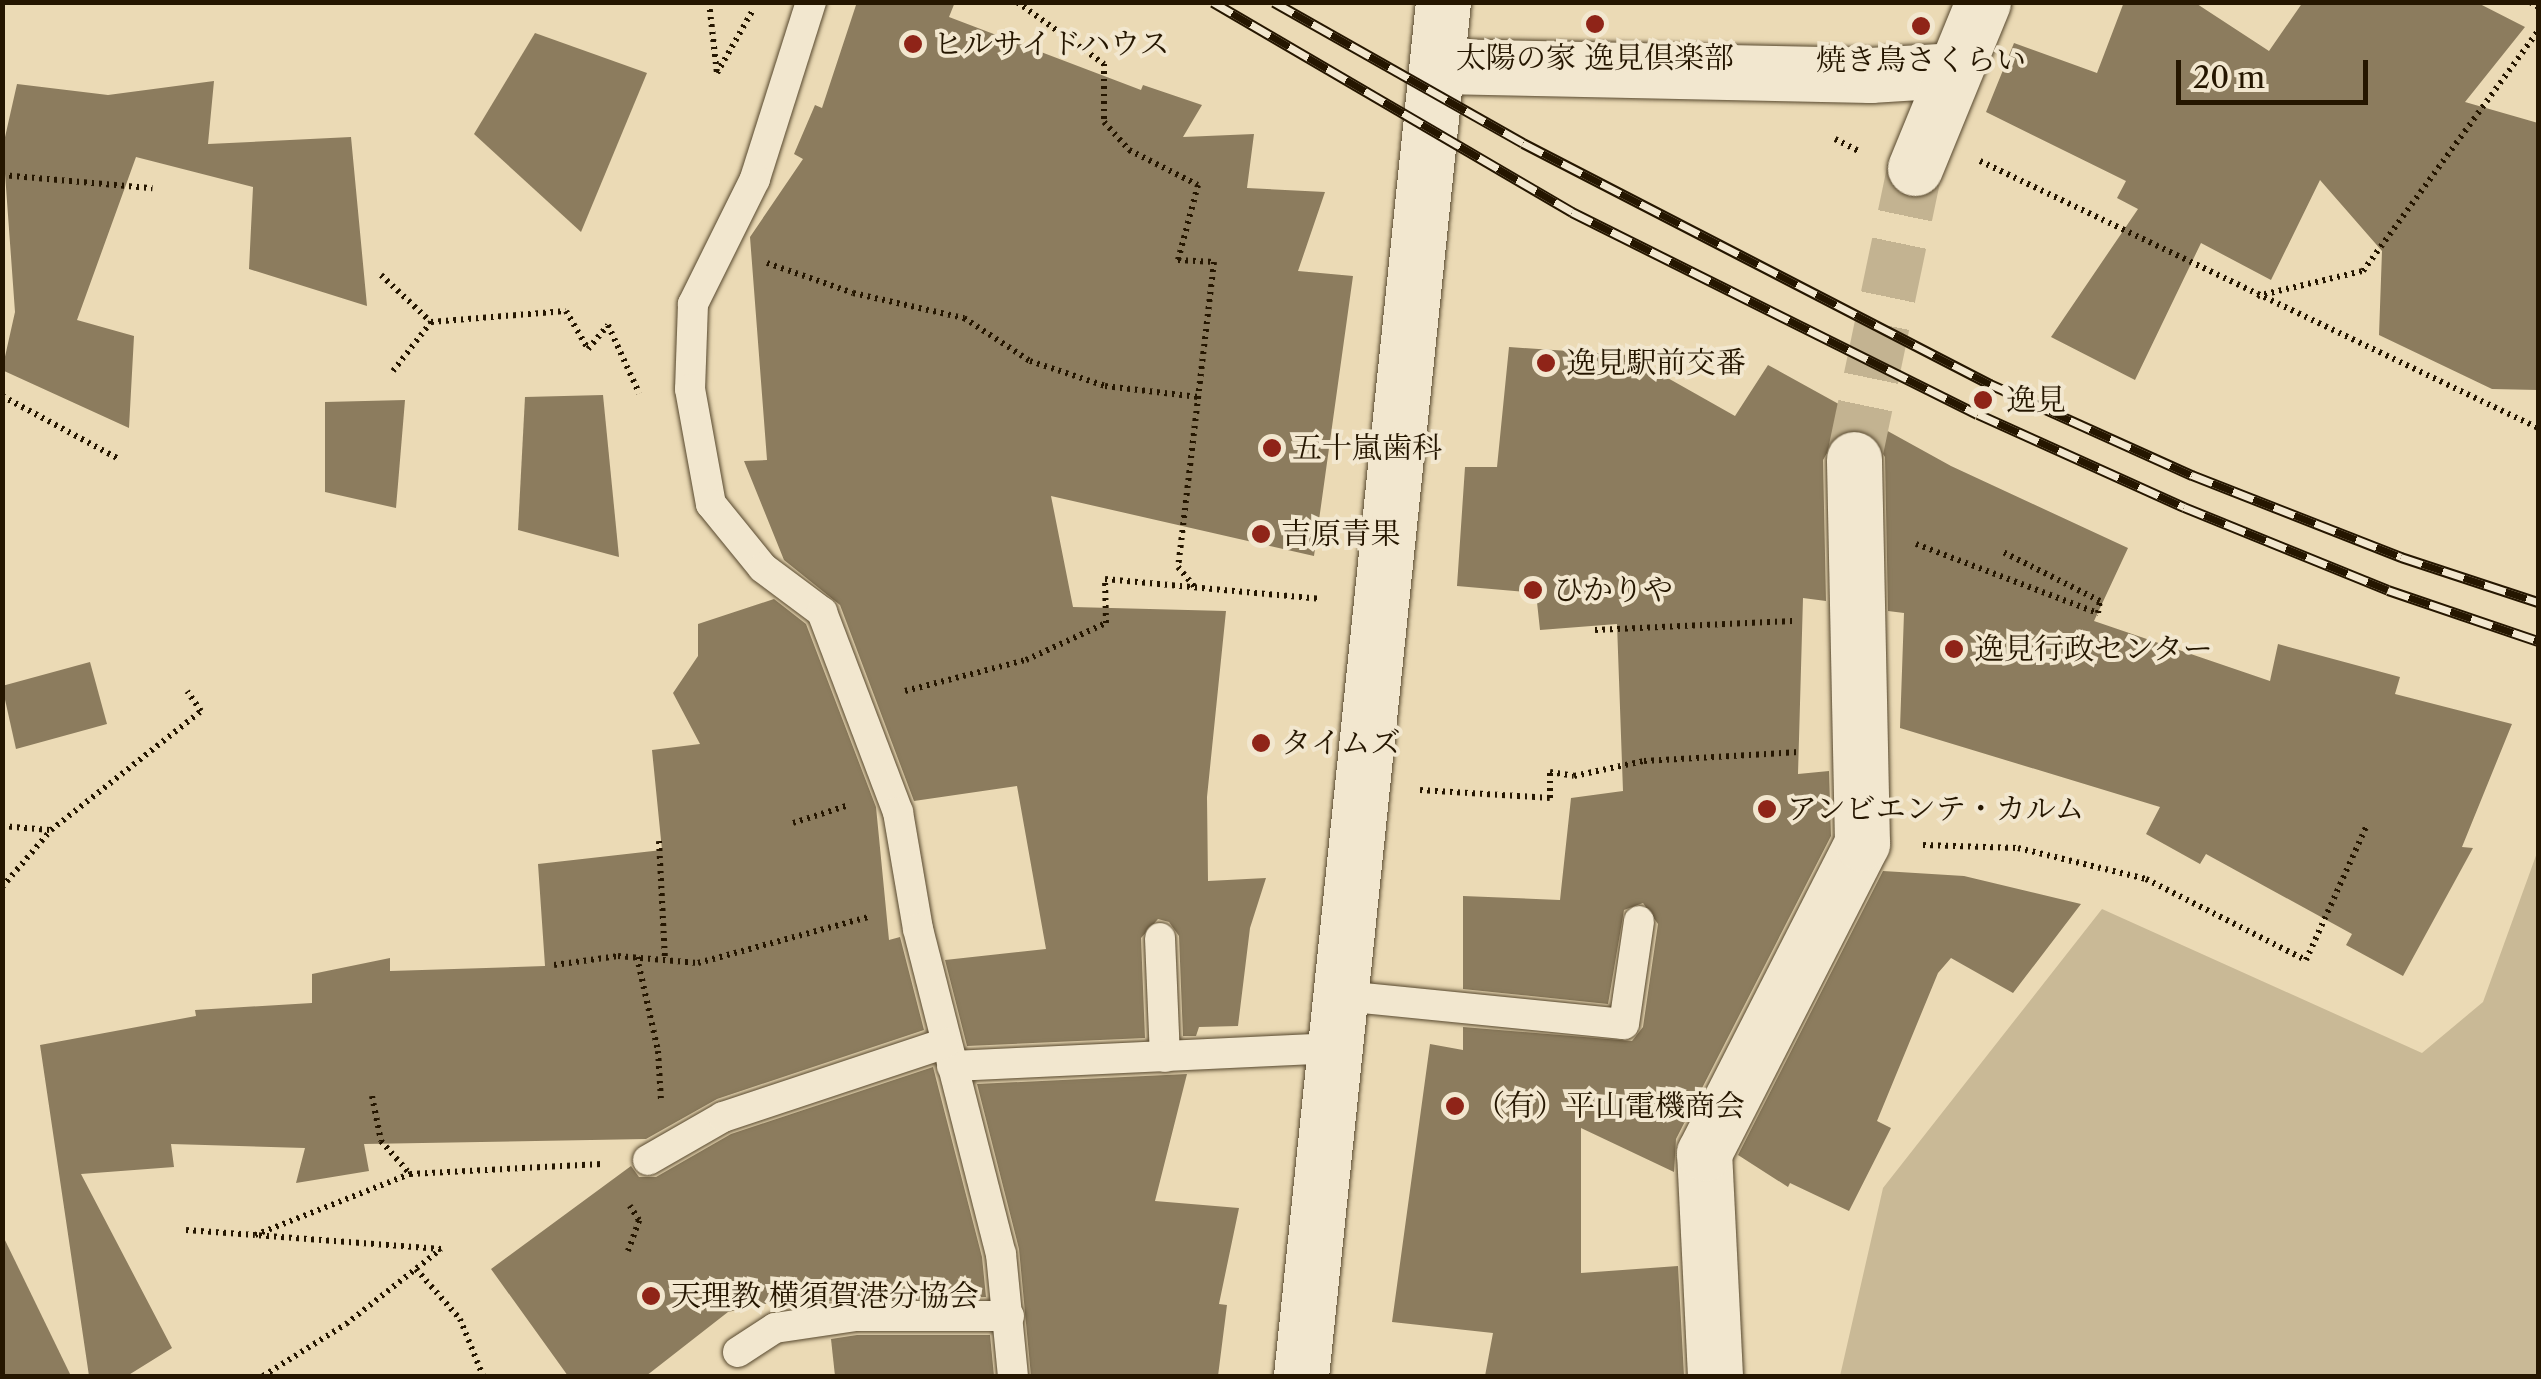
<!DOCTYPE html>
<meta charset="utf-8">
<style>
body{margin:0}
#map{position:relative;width:2541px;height:1379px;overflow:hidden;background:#ebdab5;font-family:"Libre Caslon Text","Noto Serif JP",serif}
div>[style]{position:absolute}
.green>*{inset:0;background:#c9b996}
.building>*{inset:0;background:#8c7c5e}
.minor-tunnel>*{height:55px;margin-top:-27.5px;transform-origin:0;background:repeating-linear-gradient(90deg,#c3b391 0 55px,transparent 0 83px)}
.path>*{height:6px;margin-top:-3px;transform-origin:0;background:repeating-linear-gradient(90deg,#251600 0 2.5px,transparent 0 7.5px)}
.roads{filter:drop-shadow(0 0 2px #56472d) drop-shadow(0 0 2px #56472d)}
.service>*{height:30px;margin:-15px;padding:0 15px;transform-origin:15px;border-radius:15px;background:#f2e7cf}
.minor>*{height:55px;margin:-27.5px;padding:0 27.5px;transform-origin:27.5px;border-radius:27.5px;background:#f2e7cf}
.tertiary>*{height:55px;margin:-27.5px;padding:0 27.5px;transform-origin:27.5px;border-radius:27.5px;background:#f2e7cf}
.rail>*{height:11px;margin-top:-5.5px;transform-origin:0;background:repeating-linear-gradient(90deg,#f2e7cf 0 22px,#251600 0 44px);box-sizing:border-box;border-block:2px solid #251600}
.dots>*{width:28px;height:28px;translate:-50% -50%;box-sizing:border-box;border:5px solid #f2e7cf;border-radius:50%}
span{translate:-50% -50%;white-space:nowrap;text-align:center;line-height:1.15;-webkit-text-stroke:8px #f2e7cf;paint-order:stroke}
.poi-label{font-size:30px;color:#251600}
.left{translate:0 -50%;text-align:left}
.frame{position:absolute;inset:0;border:5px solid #251600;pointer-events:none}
.scale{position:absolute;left:2176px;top:60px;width:192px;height:45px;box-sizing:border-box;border:5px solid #251600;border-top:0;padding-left:12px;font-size:30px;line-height:35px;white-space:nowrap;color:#251600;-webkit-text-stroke:8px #f2e7cf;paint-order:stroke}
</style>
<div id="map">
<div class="green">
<div style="clip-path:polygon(2538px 850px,2538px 1376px,1840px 1376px,1883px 1188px,2102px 909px,2422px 1053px,2483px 1002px)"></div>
</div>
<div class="building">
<div style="clip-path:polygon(857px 2px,955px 2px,949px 17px,1141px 90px,1143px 85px,1202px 105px,1183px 137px,1254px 134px,1247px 188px,1325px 192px,1298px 271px,1353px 276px,1314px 556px,1051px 496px,1073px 607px,1226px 611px,1207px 797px,1208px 881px,1266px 878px,1250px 928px,1238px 1026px,1199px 1027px,1196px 1036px,1183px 1036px,1179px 936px,1169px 922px,1158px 919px,1141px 938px,1145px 1038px,967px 1046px,945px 960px,1046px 949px,1017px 786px,914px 801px,840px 605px,784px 560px,744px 461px,767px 460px,750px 237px,803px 159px,794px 154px,815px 105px,822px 108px)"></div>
<div style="clip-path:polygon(2124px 2px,2194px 2px,2269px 51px,2303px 2px,2476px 2px,2525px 27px,2465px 102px,2538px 123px,2538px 390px,2492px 389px,2379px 335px,2382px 251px,2320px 180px,2271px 280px,2201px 243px,2135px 380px,2051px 337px,2138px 209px,2117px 198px,2126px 181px,1986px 112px,2014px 43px,2097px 73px)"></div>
<div style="clip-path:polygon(535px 33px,647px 73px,581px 232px,474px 134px)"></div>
<div style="clip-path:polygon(214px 81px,208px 144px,351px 137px,367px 306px,249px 269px,253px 187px,136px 157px,77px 320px,134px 336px,129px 428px,2px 370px,15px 312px,3px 146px,17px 84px,108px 95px)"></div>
<div style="clip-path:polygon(1509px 347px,1627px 355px,1735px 416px,1768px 365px,1951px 466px,2128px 548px,2094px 621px,2270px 681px,2278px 644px,2400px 677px,2395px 694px,2512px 724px,2462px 847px,2473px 848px,2403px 976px,2346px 945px,2352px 934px,2206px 854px,2200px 864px,2146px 834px,2160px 807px,1900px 728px,1904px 613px,1888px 611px,1885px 457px,1868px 431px,1839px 432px,1823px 460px,1826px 601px,1803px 598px,1798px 774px,1829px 771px,1831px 836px,1676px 1139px,1674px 1172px,1581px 1128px,1581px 1273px,1678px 1266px,1684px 1376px,1485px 1376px,1493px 1333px,1392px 1322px,1430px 1044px,1463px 1050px,1463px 1027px,1632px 1041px,1643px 1027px,1658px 924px,1643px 903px,1624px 910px,1608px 1004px,1463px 989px,1463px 896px,1560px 900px,1571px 798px,1623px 791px,1617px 624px,1540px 630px,1536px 593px,1457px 586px,1465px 467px,1497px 467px)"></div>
<div style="clip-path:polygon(603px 395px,619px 557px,518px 530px,525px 397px)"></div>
<div style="clip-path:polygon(405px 400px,396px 508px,325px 492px,325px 402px)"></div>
<div style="clip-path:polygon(774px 599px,806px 624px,876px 807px,889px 940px,900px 937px,924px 1030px,717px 1099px,646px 1139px,364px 1144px,369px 1171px,296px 1183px,305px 1148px,171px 1144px,174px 1167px,81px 1174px,172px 1348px,127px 1376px,89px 1376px,40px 1045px,196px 1016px,195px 1010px,312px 1003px,312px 974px,390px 958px,390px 971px,545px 966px,538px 864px,662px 850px,652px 750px,700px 744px,673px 693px,698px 656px,698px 624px)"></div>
<div style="clip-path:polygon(90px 662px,107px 724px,16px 749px,2px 686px)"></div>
<div style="clip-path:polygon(1883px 871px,1964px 876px,2081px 904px,2013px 993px,1951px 958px,1938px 973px,1877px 1121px,1891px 1128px,1849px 1211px,1790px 1183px,1788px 1187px,1738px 1155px)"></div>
<div style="clip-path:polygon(933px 1067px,982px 1257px,986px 1297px,826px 1301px,825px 1291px,728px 1312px,646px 1376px,568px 1376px,491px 1269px,631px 1166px,639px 1177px,656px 1177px,731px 1134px)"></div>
<div style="clip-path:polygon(1187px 1074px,1155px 1201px,1239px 1208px,1219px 1304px,1227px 1305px,1218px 1376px,1031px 1376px,1019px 1249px,977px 1084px)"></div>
<div style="clip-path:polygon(2px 1234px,71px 1376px,2px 1376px)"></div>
<div style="clip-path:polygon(857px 1335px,990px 1335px,994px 1376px,835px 1376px,831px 1339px)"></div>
</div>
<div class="minor-tunnel">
<div style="left:1854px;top:459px;width:297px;rotate:-78.2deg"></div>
</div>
<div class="path">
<div style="left:709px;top:2px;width:71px;rotate:83.6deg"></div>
<div style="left:717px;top:73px;width:73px;rotate:-60.3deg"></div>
<div style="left:1017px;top:2px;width:107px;rotate:35.5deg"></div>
<div style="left:1104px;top:64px;width:58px;rotate:90deg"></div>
<div style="left:1104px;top:122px;width:38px;rotate:48deg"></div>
<div style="left:1129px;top:150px;width:77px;rotate:26.9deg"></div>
<div style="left:1198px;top:185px;width:78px;rotate:104.9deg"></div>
<div style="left:1178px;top:260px;width:36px;rotate:3deg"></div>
<div style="left:1214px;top:262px;width:307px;rotate:96.7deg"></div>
<div style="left:1178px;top:567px;width:26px;rotate:50deg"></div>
<div style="left:2530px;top:2px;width:9px;rotate:32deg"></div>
<div style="left:1835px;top:139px;width:27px;rotate:27deg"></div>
<div style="left:1980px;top:161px;width:619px;rotate:25.57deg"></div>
<div style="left:2px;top:175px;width:151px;rotate:5deg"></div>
<div style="left:767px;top:263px;width:91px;rotate:19.2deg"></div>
<div style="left:853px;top:293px;width:114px;rotate:12.7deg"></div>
<div style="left:964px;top:318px;width:79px;rotate:33.1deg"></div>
<div style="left:1030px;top:361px;width:79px;rotate:18.4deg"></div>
<div style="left:1105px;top:386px;width:94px;rotate:6.7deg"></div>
<div style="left:381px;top:275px;width:69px;rotate:43.2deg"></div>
<div style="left:431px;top:322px;width:135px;rotate:-4.7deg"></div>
<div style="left:566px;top:311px;width:44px;rotate:59.9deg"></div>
<div style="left:588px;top:349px;width:31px;rotate:-50deg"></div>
<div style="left:608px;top:325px;width:75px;rotate:65.5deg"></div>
<div style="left:2257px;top:296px;width:109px;rotate:-13.3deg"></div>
<div style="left:2363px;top:271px;width:297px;rotate:-53.9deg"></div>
<div style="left:393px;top:371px;width:62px;rotate:-52.2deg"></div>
<div style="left:2px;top:396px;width:133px;rotate:28.3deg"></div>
<div style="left:1916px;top:544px;width:195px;rotate:20.8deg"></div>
<div style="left:2098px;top:613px;width:12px;rotate:-81deg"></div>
<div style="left:2100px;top:601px;width:111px;rotate:-153.2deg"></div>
<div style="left:1595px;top:630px;width:202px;rotate:-2.6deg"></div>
<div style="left:905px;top:691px;width:125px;rotate:-14.4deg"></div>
<div style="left:1026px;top:660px;width:88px;rotate:-24.8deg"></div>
<div style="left:1106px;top:623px;width:44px;rotate:-91.3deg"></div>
<div style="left:1105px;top:579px;width:215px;rotate:5.3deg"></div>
<div style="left:1420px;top:790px;width:130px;rotate:3.5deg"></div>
<div style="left:1550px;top:798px;width:26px;rotate:-90deg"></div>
<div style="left:1550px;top:772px;width:24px;rotate:9deg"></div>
<div style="left:1574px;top:776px;width:72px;rotate:-12.1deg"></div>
<div style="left:1644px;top:761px;width:155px;rotate:-3.3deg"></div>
<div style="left:793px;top:823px;width:56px;rotate:-17.8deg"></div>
<div style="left:2px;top:826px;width:48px;rotate:4.8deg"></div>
<div style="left:659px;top:841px;width:118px;rotate:87.1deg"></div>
<div style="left:1923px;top:845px;width:95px;rotate:1.8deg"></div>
<div style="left:2018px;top:848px;width:132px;rotate:13.6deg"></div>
<div style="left:2146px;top:879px;width:179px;rotate:26.9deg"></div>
<div style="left:2306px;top:960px;width:148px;rotate:-65.7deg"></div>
<div style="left:2px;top:887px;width:75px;rotate:-49.3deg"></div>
<div style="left:51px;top:830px;width:191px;rotate:-38.4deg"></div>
<div style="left:201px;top:711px;width:24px;rotate:-125deg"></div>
<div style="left:637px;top:957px;width:96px;rotate:77.4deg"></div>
<div style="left:658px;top:1051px;width:49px;rotate:86.5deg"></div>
<div style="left:554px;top:965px;width:65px;rotate:-8deg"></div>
<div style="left:618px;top:956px;width:80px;rotate:5deg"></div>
<div style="left:698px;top:963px;width:177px;rotate:-15.1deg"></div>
<div style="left:372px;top:1096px;width:46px;rotate:78.7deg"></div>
<div style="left:381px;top:1141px;width:44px;rotate:48.7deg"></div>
<div style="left:186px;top:1230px;width:69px;rotate:4.1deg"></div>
<div style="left:628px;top:1251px;width:33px;rotate:-70deg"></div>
<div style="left:639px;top:1220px;width:17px;rotate:-123deg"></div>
<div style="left:416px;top:1269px;width:67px;rotate:48.7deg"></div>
<div style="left:460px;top:1319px;width:61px;rotate:68deg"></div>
<div style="left:263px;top:1376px;width:98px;rotate:-32.1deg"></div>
<div style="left:346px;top:1324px;width:121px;rotate:-38.3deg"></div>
<div style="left:441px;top:1249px;width:187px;rotate:-175.7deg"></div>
<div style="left:255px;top:1235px;width:167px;rotate:-21.5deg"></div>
<div style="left:410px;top:1174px;width:192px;rotate:-3deg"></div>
</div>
<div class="roads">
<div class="service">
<div style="left:811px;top:2px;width:186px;rotate:107.6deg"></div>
<div style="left:755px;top:179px;width:140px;rotate:116.4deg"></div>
<div style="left:693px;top:304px;width:85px;rotate:92deg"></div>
<div style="left:690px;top:389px;width:117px;rotate:79.7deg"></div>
<div style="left:711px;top:504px;width:82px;rotate:50.9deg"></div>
<div style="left:763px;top:568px;width:74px;rotate:36.7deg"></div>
<div style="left:822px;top:612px;width:214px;rotate:69.2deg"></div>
<div style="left:898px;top:812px;width:119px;rotate:80.3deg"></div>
<div style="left:918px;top:929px;width:335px;rotate:75.7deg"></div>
<div style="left:1001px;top:1254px;width:123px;rotate:84.4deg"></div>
<div style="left:1160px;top:938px;width:119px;rotate:87.6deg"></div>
<div style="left:1343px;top:996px;width:282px;rotate:5.7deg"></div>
<div style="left:1624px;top:1024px;width:104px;rotate:-81.7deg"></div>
<div style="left:952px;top:1066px;width:385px;rotate:-2.7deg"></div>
<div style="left:648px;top:1160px;width:86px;rotate:-29.8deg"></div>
<div style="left:723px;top:1117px;width:234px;rotate:-18.4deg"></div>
<div style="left:738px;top:1352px;width:44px;rotate:-33deg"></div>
<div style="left:775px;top:1328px;width:82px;rotate:-8.4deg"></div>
<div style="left:856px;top:1316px;width:153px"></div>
</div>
<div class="minor">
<div style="left:1440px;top:66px;width:430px;rotate:1.2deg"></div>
<div style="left:1870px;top:75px;width:83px;rotate:-3.4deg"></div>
<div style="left:1915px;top:168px;width:179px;rotate:-67.7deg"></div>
<div style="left:1715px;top:1376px;width:223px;rotate:-92.8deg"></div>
<div style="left:1704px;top:1153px;width:348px;rotate:-63deg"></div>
<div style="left:1862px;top:843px;width:384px;rotate:-91.2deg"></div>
</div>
<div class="tertiary">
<div style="left:1301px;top:1376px;width:1381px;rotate:-84.1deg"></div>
</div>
</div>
<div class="rail">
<div style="left:1213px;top:2px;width:416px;rotate:30.3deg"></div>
<div style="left:1572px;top:212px;width:453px;rotate:26.5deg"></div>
<div style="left:1978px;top:414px;width:226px;rotate:24.3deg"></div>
<div style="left:2184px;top:507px;width:220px;rotate:22.1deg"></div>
<div style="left:2388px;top:590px;width:158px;rotate:18.8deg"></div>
<div style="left:1274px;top:2px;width:286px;rotate:29.5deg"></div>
<div style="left:1523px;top:143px;width:526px;rotate:27.3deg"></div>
<div style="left:1990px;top:384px;width:222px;rotate:24.3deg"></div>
<div style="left:2192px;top:475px;width:225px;rotate:21.4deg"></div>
<div style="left:2401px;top:557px;width:144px;rotate:18.2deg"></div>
</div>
<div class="dots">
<div style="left:1595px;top:24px;background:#8f2418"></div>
<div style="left:1921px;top:26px;background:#8f2418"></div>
<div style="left:913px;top:44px;background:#8f2418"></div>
<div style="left:1546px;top:363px;background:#8f2418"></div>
<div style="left:1983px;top:400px;background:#8f2418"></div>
<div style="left:1272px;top:448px;background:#8f2418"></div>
<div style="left:1261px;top:534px;background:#8f2418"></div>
<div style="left:1533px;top:590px;background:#8f2418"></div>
<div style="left:1954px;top:649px;background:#8f2418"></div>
<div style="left:1261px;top:743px;background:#8f2418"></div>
<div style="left:1767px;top:809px;background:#8f2418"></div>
<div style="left:1455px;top:1106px;background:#8f2418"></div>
<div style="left:651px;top:1296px;background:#8f2418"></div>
</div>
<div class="poi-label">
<span class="left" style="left:933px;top:44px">ヒルサイドハウス</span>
<span style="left:1595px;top:58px">太陽の家 逸見倶楽部</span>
<span style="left:1921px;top:60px">焼き鳥さくらい</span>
<span class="left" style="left:1566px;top:363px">逸見駅前交番</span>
<span class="left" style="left:2006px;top:400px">逸見</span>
<span class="left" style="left:1292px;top:448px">五十嵐歯科</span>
<span class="left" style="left:1281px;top:534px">吉原青果</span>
<span class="left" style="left:1553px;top:590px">ひかりや</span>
<span class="left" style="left:1974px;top:649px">逸見行政センター</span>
<span class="left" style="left:1281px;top:743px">タイムズ</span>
<span class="left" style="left:1787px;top:809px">アンビエンテ・カルム</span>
<span class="left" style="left:1475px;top:1106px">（有）平山電機商会</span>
<span class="left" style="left:671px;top:1296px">天理教 横須賀港分協会</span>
</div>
<div class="frame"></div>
<div class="scale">20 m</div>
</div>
